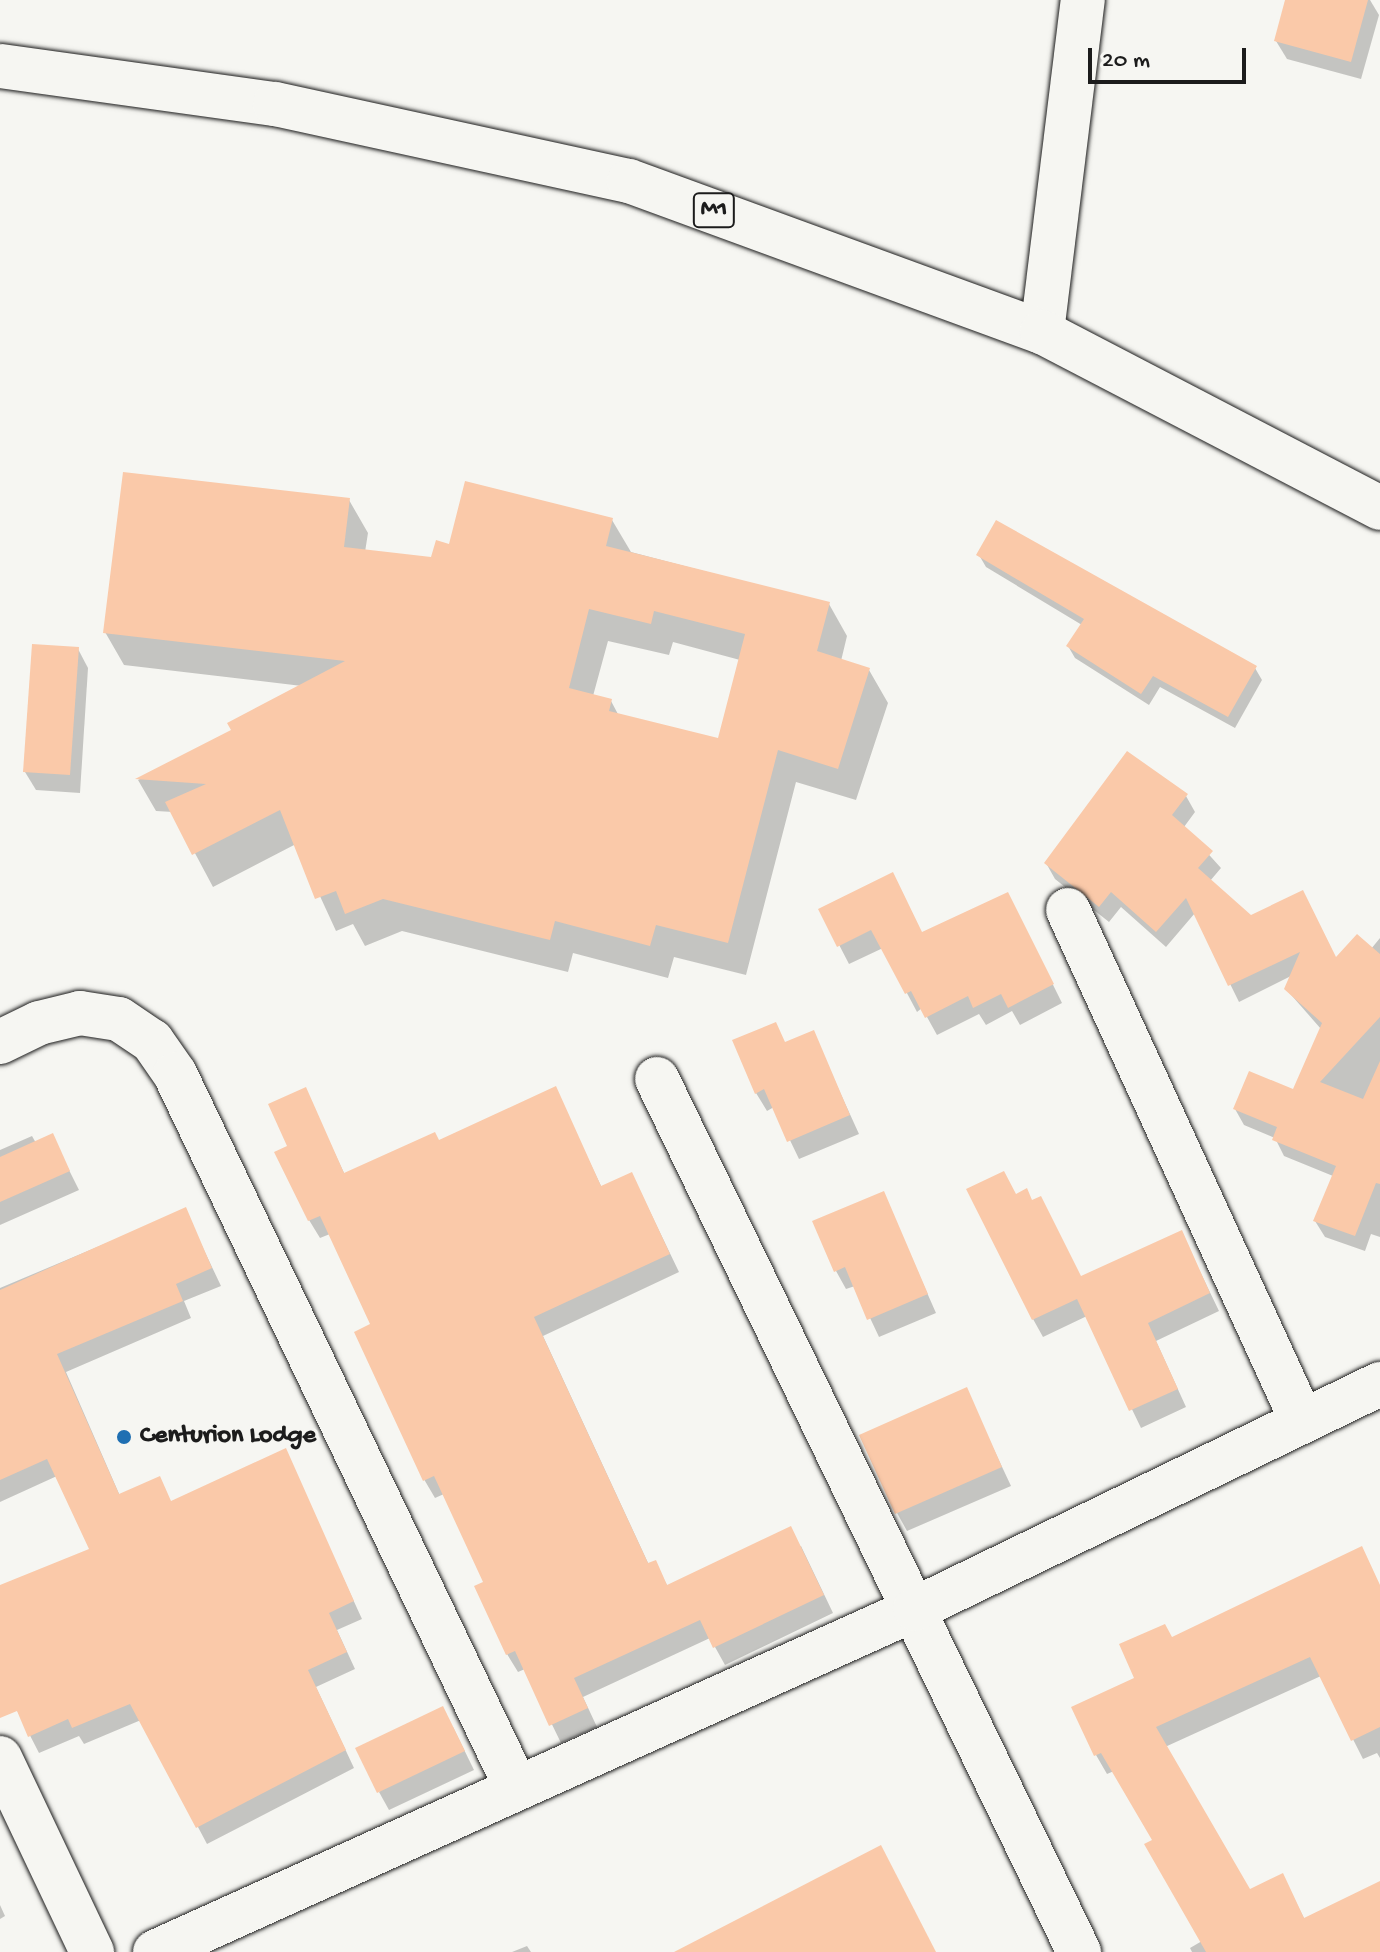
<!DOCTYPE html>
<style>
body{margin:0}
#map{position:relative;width:1380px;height:1952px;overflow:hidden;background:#f6f6f2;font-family:"Gochi Hand",sans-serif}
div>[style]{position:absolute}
.shadow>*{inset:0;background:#0003}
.building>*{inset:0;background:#fac9a9}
.roads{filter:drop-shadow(0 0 2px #1c1c1c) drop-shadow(0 0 2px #1c1c1c)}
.minor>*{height:44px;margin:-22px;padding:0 22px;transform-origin:22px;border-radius:22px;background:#f6f6f2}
.highway>*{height:44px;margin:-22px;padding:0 22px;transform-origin:22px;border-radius:22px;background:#f6f6f2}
.dots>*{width:22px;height:22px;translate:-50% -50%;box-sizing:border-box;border:4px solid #f6f6f2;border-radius:50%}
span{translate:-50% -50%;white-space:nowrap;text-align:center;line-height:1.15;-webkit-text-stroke:6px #f6f6f2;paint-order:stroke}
.shield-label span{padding:2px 6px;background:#f6f6f2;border:2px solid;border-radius:6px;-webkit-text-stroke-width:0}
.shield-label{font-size:24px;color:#1c1c1c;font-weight:700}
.poi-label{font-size:26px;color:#1c1c1c;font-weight:700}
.left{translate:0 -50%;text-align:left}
.scale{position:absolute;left:1088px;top:48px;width:158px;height:36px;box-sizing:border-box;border:4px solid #1c1c1c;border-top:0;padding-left:10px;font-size:24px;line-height:28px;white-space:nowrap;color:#1c1c1c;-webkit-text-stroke:6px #f6f6f2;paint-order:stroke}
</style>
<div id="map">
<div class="shadow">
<div style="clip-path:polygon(1287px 0,1370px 0,1379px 15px,1361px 79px,1287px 59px,1276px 41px)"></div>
<div style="clip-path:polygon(evenodd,349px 500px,368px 533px,365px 552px,433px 559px,450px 546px,612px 520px,631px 552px,829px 604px,847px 636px,841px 661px,869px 670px,888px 703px,856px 800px,796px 782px,746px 975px,674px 957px,668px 978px,573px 953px,568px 972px,402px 931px,365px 946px,353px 924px,336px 931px,296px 844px,213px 887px,173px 812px,156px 811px,138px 780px,233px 730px,302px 686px,124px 665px,105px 632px,349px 500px,608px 641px,669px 655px,673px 642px,740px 660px,720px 741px,619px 716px,611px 701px,593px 696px,608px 641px)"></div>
<div style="clip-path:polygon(979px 555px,1255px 668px,1262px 680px,1235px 728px,1160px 687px,1149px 705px,1075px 658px,1068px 646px,1082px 625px,986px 567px)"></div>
<div style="clip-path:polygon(78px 649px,88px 668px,80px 793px,36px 790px,25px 772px)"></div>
<div style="clip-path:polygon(1186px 796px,1195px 812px,1184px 827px,1221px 868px,1210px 881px,1251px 917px,1336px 959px,1371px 949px,1380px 938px,1380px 1237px,1371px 1234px,1365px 1251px,1325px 1237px,1315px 1221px,1333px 1176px,1284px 1156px,1275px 1138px,1244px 1125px,1235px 1109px,1295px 1092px,1321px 1029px,1286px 989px,1291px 976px,1239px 1002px,1195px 913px,1166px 947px,1121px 907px,1109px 922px,1055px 879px,1046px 863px)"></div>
<div style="clip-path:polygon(821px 910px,923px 934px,1017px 912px,1062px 1003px,1020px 1025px,1012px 1011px,986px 1025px,979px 1014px,937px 1035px,922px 1008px,917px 1012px,883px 948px,849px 964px)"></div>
<div style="clip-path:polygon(775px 1024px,785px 1044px,813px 1033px,859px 1134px,799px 1159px,774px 1107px,767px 1111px,756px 1093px,734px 1041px)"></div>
<div style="clip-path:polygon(555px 1089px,602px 1188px,641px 1193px,679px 1272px,543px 1336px,649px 1565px,655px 1562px,668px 1587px,801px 1546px,833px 1613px,725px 1665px,710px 1638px,583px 1697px,597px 1727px,561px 1743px,525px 1669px,518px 1672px,507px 1654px,486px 1583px,444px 1494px,435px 1498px,425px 1481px,356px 1333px,373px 1325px,330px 1234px,320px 1238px,309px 1220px,290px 1147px,305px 1090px,345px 1175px,439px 1142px)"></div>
<div style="clip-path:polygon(32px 1136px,36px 1143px,52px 1136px,79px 1190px,0 1225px,0 1150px)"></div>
<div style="clip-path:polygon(883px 1193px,936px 1313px,879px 1337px,855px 1286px,846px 1289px,836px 1271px)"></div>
<div style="clip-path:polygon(1016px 1196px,1081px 1278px,1181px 1232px,1219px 1311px,1156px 1341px,1186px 1407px,1141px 1428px,1087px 1316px,1043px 1337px,1033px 1319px)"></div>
<div style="clip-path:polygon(185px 1210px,221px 1286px,184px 1301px,191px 1318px,66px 1372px,120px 1496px,172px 1503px,285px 1451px,362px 1619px,337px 1630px,355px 1669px,316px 1687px,354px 1768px,207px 1844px,141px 1720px,84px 1744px,79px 1736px,39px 1753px,0 1677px,0 1597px,91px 1550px,57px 1476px,0 1502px,0 1288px)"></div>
<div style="clip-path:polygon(966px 1390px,1011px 1486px,907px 1531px,897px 1513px)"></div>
<div style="clip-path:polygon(1380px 1585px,1380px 1758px,1377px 1753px,1363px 1759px,1321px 1676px,1165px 1747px,1249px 1892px,1282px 1875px,1305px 1920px,1380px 1883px,1380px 1952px,1192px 1952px,1190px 1948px,1202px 1941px,1155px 1841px,1114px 1771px,1107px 1774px,1096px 1755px,1137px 1679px,1171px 1639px)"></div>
<div style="clip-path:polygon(453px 1727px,474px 1770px,389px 1810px,379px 1792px)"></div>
<div style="clip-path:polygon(0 1905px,5px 1916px,0 1919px)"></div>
<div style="clip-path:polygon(527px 1946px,531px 1952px,512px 1952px)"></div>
</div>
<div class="building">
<div style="clip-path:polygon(1285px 0,1368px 0,1351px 62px,1274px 41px)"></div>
<div style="clip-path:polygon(evenodd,123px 472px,350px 498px,344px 547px,431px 557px,436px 540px,449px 544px,465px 481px,613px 518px,606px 546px,830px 602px,817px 651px,870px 668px,838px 769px,778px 750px,728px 943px,656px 925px,650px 946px,555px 921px,550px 940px,383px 899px,345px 914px,336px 891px,315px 899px,280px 810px,192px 855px,165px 802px,206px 784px,135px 779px,231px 730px,227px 723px,345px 661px,103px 633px,123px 472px,589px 609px,651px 624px,654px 611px,745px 634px,718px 738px,609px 711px,612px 699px,569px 688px,589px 609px)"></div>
<div style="clip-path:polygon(996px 520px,1257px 666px,1228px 717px,1153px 676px,1141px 694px,1066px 646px,1084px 619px,976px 555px)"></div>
<div style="clip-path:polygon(32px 644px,79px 647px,70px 775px,23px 772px)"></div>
<div style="clip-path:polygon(1127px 751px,1188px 794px,1172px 815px,1213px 851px,1198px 868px,1251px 915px,1303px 890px,1336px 957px,1357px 934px,1380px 954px,1380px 1017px,1320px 1082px,1363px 1099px,1380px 1061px,1380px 1184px,1376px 1183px,1355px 1236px,1313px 1221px,1336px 1166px,1272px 1140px,1277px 1127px,1233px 1109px,1249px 1071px,1293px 1089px,1322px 1023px,1284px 989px,1300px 952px,1228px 986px,1186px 898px,1156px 932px,1111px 892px,1099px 907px,1044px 863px)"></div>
<div style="clip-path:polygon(893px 872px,922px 932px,1008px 892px,1054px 984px,1008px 1008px,1001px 994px,973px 1008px,968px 996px,925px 1018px,911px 991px,905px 994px,871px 930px,837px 947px,818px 909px)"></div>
<div style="clip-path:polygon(776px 1022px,785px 1042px,814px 1030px,850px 1115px,787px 1142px,764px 1089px,755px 1094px,732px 1040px)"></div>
<div style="clip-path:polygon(556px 1086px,601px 1186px,632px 1172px,670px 1254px,534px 1317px,648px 1563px,656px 1560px,667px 1585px,791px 1526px,824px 1595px,713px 1648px,700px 1620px,574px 1678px,588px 1708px,549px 1726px,515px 1651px,506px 1655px,474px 1586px,483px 1582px,434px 1476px,423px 1481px,354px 1332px,370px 1324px,320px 1216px,308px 1221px,274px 1152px,287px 1146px,268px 1104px,306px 1087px,344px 1173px,435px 1132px,439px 1140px)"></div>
<div style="clip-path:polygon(53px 1133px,70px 1171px,0 1202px,0 1157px)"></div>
<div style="clip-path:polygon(1004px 1171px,1016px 1194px,1027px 1188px,1032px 1200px,1041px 1196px,1081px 1276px,1182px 1230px,1210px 1293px,1148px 1323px,1178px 1389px,1129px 1411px,1077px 1299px,1032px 1320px,966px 1189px)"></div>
<div style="clip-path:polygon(884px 1191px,928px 1294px,867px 1320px,845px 1267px,834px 1272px,812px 1221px)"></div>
<div style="clip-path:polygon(186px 1207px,212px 1268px,176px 1284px,183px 1301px,57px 1354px,119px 1494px,160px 1476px,171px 1501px,286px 1448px,354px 1601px,329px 1613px,347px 1652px,308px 1670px,346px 1750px,196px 1828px,130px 1704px,72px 1728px,68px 1719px,28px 1737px,17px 1711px,0 1718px,0 1585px,89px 1549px,47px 1459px,0 1480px,0 1290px)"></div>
<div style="clip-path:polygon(967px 1387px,1002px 1467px,895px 1514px,859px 1435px)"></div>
<div style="clip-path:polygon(1362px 1546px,1380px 1585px,1380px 1727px,1351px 1741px,1310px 1657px,1156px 1727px,1250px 1889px,1283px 1873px,1304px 1918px,1380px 1881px,1380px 1952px,1206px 1952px,1144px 1844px,1152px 1840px,1101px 1753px,1094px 1756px,1071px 1707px,1134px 1678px,1119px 1644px,1165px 1624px,1172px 1637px)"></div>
<div style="clip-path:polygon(443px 1706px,465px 1751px,377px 1793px,355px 1748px)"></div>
<div style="clip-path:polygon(881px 1845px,936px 1952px,674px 1952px)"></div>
</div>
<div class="roads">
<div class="minor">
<div style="left:1042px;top:332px;width:335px;rotate:-83deg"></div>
<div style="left:1068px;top:910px;width:562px;rotate:65.4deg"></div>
<div style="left:0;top:1042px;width:43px;rotate:-26deg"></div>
<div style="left:39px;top:1023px;width:42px;rotate:-13.7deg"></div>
<div style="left:80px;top:1013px;width:39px;rotate:9deg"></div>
<div style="left:119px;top:1019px;width:40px;rotate:34deg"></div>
<div style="left:152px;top:1041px;width:40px;rotate:55.1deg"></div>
<div style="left:175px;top:1074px;width:790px;rotate:64.44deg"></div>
<div style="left:657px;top:1079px;width:970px;rotate:64.2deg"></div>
<div style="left:0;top:1758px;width:215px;rotate:64.6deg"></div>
<div style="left:155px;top:1952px;width:834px;rotate:-24.29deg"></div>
<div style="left:915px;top:1609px;width:517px;rotate:-25.82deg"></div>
</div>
<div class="highway">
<div style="left:0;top:66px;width:278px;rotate:7.9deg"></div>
<div style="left:275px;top:104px;width:362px;rotate:12.3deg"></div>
<div style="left:629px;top:181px;width:440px;rotate:20.1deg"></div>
<div style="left:1042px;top:332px;width:381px;rotate:27.5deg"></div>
</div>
</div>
<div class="dots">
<div style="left:124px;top:1437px;background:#1f6fb2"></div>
</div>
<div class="shield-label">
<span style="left:714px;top:210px">M1</span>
</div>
<div class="poi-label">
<span class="left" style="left:140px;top:1437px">Centurion Lodge</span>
</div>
<div class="scale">20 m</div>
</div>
